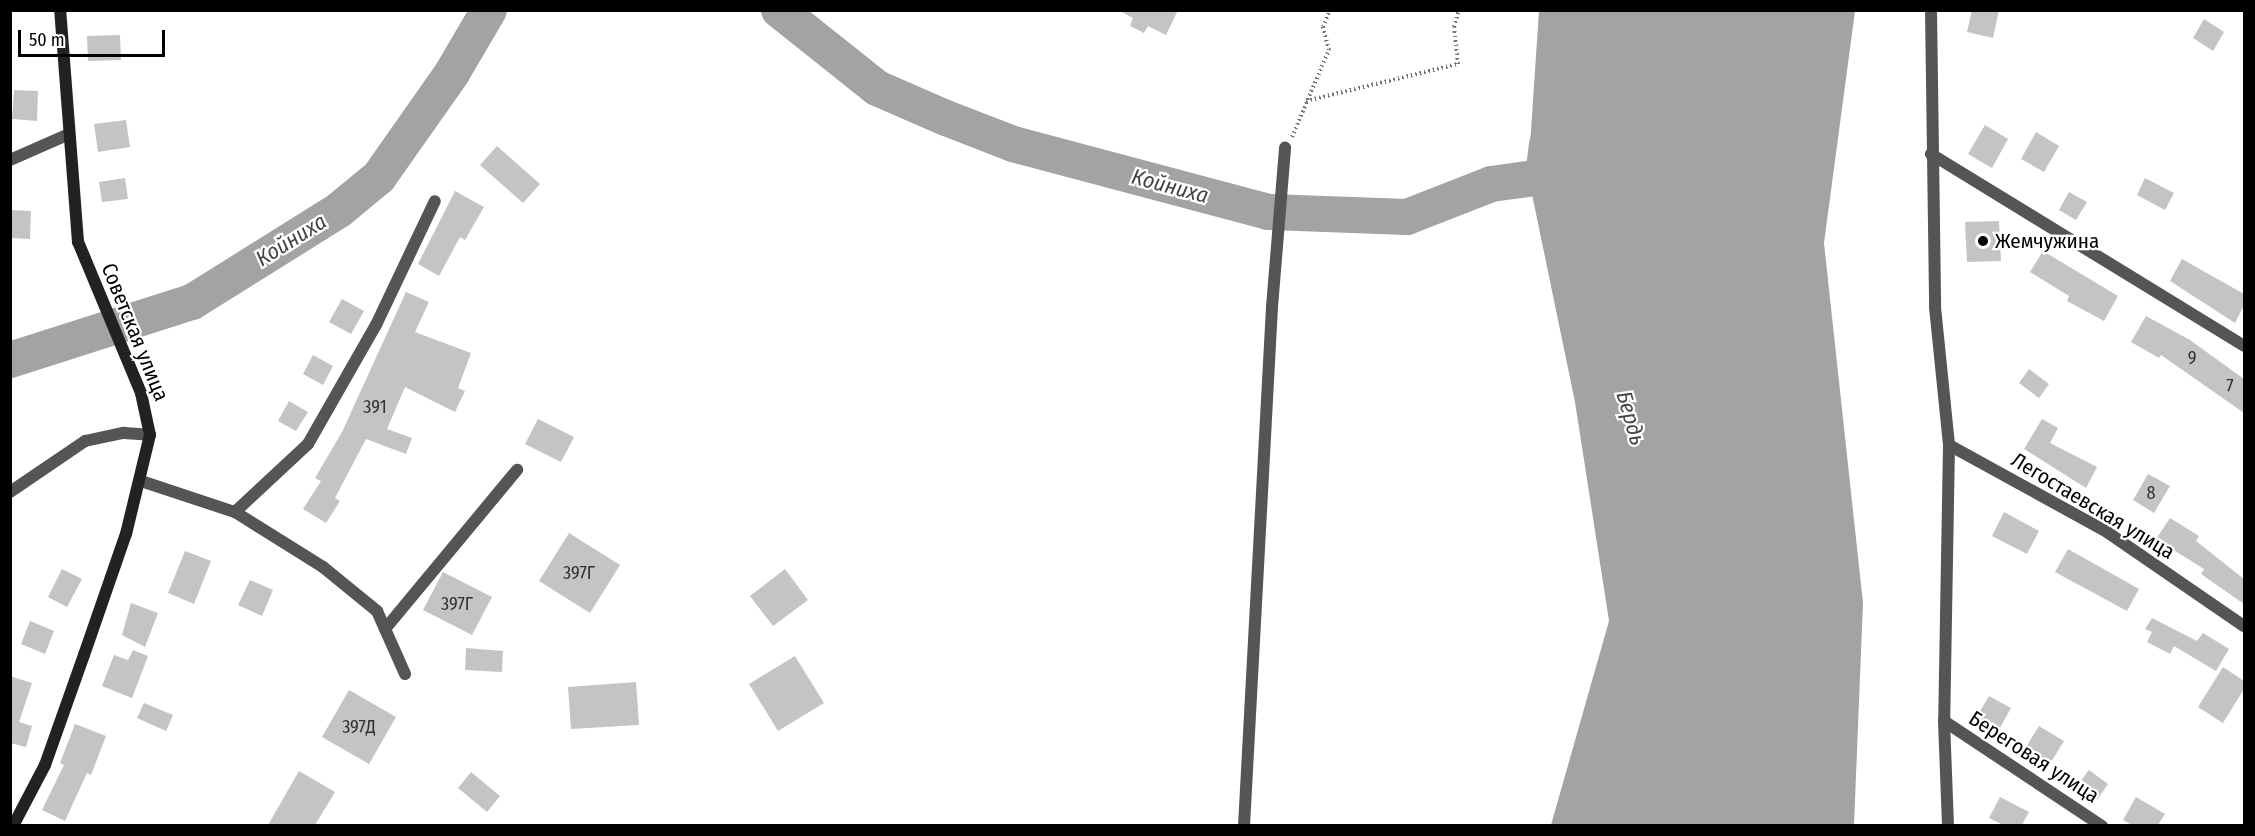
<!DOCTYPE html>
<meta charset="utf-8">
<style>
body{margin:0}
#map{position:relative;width:2255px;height:836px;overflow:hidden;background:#fff;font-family:"Fira Sans Condensed",sans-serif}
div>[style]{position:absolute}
.water>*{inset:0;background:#a3a3a3}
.river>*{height:36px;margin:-18px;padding:0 18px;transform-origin:18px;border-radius:18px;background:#a3a3a3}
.building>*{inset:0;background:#c4c4c4}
.path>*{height:4px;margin-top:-2px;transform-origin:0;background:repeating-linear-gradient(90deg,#777 0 1.5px,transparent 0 4.5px)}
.service>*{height:12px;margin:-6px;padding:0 6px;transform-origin:6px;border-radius:6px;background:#555}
.minor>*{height:12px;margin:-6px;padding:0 6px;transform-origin:6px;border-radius:6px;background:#555}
.tertiary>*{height:12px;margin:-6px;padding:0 6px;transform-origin:6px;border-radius:6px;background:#555}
.secondary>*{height:12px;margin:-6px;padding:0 6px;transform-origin:6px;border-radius:6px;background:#222}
.dots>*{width:16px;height:16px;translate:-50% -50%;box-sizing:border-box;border:3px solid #fff;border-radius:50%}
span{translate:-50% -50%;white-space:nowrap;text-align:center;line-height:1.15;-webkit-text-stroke:4.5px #fff;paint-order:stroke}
.number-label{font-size:18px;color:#313131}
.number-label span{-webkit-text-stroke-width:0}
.poi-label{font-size:21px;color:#000}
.left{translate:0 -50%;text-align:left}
.street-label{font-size:21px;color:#000}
.water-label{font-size:22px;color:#444;font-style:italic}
.frame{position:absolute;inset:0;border:12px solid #000;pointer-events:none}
.scale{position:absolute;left:18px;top:30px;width:147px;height:27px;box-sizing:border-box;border:3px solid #000;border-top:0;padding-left:8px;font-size:18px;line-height:21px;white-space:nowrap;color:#000;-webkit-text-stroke:4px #fff;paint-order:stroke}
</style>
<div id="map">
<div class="water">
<div style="clip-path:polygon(1539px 11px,1855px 11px,1824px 243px,1863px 603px,1854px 825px,1551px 825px,1609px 621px,1575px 402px,1528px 175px)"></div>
</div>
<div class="river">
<div style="left:779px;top:10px;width:125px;rotate:38.5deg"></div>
<div style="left:877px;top:88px;width:75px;rotate:23.5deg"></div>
<div style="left:946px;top:118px;width:72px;rotate:21.2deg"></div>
<div style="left:1013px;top:144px;width:264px;rotate:14.9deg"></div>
<div style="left:1268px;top:212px;width:139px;rotate:2.1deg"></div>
<div style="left:1407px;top:217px;width:90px;rotate:-21.4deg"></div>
<div style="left:1491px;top:184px;width:52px;rotate:-7.7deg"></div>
<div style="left:1543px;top:177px;width:33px;rotate:-83deg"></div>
<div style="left:10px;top:360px;width:191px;rotate:-17.7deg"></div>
<div style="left:192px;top:302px;width:173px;rotate:-32deg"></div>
<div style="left:339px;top:210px;width:52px;rotate:-39.5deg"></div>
<div style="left:379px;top:177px;width:127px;rotate:-54.9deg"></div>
<div style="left:452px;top:73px;width:73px;rotate:-59.6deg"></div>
</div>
<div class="building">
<div style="clip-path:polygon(1118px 10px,1178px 10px,1166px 35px,1148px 26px,1144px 33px,1130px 26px,1133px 18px)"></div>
<div style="clip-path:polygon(1972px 10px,1999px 10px,1993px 38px,1967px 32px)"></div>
<div style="clip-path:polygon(2204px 19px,2224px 32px,2213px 51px,2193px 38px)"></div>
<div style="clip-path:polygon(120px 35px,121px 60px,88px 61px,87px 36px)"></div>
<div style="clip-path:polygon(14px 90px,38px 91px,37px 121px,12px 119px)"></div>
<div style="clip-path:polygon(126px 120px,130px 147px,98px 152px,94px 124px)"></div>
<div style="clip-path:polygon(1985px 125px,2008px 139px,1992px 168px,1968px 154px)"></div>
<div style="clip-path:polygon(2036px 132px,2059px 146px,2044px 172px,2021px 159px)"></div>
<div style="clip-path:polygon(497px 146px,540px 184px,523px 203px,480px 165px)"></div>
<div style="clip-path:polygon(125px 178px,128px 199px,102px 202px,99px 182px)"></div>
<div style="clip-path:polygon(2145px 178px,2174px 193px,2165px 210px,2137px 195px)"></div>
<div style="clip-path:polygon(455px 191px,484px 207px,465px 240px,460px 237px,439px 276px,418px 264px)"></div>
<div style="clip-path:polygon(2069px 192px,2087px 202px,2076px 220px,2059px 210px)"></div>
<div style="clip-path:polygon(10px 210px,31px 211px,30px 239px,10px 238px)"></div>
<div style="clip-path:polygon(1999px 221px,2001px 261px,1967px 262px,1965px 222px)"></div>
<div style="clip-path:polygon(2043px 251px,2118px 296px,2104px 321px,2067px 301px,2069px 296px,2030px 272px)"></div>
<div style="clip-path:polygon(2182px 259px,2244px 294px,2244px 305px,2235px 323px,2170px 281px)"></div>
<div style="clip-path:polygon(406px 292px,429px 302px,415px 332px,471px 353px,458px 388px,465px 391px,455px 412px,405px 387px,387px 429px,412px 438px,406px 454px,366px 439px,335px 498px,340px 501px,326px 523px,303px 509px,321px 481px,315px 478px,342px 432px)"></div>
<div style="clip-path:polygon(342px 299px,364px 311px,351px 334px,329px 322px)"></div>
<div style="clip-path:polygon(2146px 316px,2190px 340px,2244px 379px,2244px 413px,2161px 355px,2159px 358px,2131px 342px)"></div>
<div style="clip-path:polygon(313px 355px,333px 366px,323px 385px,303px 374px)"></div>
<div style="clip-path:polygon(2029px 369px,2049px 384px,2039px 398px,2019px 383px)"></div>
<div style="clip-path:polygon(289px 401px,308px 412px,296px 431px,278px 421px)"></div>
<div style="clip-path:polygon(538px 419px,574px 437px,561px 462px,525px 444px)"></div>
<div style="clip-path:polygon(2042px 419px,2058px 428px,2050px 443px,2097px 467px,2086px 488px,2024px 449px)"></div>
<div style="clip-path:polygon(2148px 474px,2170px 486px,2154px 513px,2133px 500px)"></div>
<div style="clip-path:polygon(2004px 512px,2039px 531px,2027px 554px,1992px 536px)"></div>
<div style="clip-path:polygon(2170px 518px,2199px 536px,2196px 541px,2244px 579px,2244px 604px,2201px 574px,2204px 569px,2156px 539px)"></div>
<div style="clip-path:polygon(569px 533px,620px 565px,590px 613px,539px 581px)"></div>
<div style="clip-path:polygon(2068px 549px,2139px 589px,2127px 611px,2055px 572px)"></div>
<div style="clip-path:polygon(185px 551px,211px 561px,194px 604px,168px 593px)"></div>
<div style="clip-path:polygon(62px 569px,82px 579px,67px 607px,48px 597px)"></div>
<div style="clip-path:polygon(785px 569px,808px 600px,773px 626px,750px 596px)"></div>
<div style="clip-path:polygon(443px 572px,492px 597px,472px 635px,423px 610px)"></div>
<div style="clip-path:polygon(250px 580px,273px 590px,262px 616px,238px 605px)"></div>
<div style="clip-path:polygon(131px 603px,158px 613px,145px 647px,122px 635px)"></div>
<div style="clip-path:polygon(2152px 618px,2197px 641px,2203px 633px,2229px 649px,2216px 671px,2174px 646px,2170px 654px,2147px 642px,2152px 632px,2145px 629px)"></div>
<div style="clip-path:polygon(30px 621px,54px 631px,45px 654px,21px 644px)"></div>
<div style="clip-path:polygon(466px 648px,503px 651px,502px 672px,465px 670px)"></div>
<div style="clip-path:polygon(133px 650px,148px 656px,132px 698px,102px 686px,114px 655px,128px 660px)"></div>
<div style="clip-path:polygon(795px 656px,824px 703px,778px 731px,749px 684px)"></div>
<div style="clip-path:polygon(2223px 667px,2244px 681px,2244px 689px,2223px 723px,2198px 707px)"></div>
<div style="clip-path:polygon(10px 676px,32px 683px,19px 722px,32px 726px,26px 747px,10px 743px)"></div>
<div style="clip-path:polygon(636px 682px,639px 725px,571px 729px,568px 687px)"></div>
<div style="clip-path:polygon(349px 690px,396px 717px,369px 764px,322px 737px)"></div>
<div style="clip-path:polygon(1989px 696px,2011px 708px,1996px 735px,1973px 723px)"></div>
<div style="clip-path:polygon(144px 703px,173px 715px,166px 731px,137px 718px)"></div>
<div style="clip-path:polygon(75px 724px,106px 736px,91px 775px,87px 773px,65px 821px,42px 810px,64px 765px,60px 763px)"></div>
<div style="clip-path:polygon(2039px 726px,2064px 741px,2046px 770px,2021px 755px)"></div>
<div style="clip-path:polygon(2089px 770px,2108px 784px,2097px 800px,2077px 786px)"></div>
<div style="clip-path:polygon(299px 771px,335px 792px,315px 825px,268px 825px)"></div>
<div style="clip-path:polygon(471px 772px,500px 796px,487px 812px,458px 788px)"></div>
<div style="clip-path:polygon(2000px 797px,2029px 812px,2022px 825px,2003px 825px,1989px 818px)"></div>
<div style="clip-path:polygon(2136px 797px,2165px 814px,2158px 825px,2132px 825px,2123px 820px)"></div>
</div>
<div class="path">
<div style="left:1306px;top:101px;width:156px;rotate:-13.7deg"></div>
<div style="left:1458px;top:64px;width:37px;rotate:-96deg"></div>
<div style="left:1454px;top:27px;width:18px;rotate:-74deg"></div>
<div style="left:1292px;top:137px;width:95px;rotate:-67deg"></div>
<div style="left:1329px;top:50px;width:24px;rotate:-105deg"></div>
<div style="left:1323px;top:27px;width:18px;rotate:-68deg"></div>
</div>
<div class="service">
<div style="left:385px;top:629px;width:207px;rotate:-50.3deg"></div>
<div style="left:1244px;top:826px;width:520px;rotate:-86.91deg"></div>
<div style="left:1272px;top:307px;width:160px;rotate:-85.3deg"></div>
</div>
<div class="minor">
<div style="left:1931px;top:154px;width:367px;rotate:31.5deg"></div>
<div style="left:10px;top:160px;width:64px;rotate:-23.8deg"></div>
<div style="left:1949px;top:445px;width:180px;rotate:28.8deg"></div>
<div style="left:2107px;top:532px;width:166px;rotate:34.5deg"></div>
<div style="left:141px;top:481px;width:99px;rotate:18.3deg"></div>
<div style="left:235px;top:512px;width:104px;rotate:32deg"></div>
<div style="left:323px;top:567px;width:70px;rotate:39.2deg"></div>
<div style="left:377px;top:611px;width:69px;rotate:66deg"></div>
<div style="left:10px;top:492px;width:91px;rotate:-34.2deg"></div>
<div style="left:85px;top:441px;width:40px;rotate:-12deg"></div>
<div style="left:124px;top:433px;width:26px;rotate:4deg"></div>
<div style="left:235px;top:512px;width:100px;rotate:-43deg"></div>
<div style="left:308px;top:444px;width:137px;rotate:-60.3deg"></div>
<div style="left:376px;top:325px;width:137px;rotate:-64.6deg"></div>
<div style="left:1944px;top:721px;width:190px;rotate:33.6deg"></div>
</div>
<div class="tertiary">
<div style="left:1931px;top:10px;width:297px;rotate:89.2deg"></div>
<div style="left:1935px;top:307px;width:139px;rotate:84.2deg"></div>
<div style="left:1949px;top:445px;width:276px;rotate:91deg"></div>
<div style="left:1944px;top:721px;width:105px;rotate:87.8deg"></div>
</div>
<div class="secondary">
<div style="left:13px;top:826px;width:69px;rotate:-62.3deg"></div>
<div style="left:45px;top:765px;width:117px;rotate:-70.5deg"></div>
<div style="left:84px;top:655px;width:128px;rotate:-70.9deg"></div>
<div style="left:126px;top:534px;width:102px;rotate:-76.4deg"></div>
<div style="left:150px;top:435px;width:43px;rotate:-102.1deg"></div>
<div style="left:141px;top:393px;width:164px;rotate:-112.6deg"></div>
<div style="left:78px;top:242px;width:233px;rotate:-94.4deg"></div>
</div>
<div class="dots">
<div style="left:1983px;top:241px;background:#000"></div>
</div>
<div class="number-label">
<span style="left:2192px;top:358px">9</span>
<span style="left:2230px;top:386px">7</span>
<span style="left:375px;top:407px">391</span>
<span style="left:2151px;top:493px">8</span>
<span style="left:579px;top:573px">397Г</span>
<span style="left:457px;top:604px">397Г</span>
<span style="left:359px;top:727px">397Д</span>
</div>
<div class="poi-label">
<span class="left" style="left:1995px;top:241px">Жемчужина</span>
</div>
<div class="street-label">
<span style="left:135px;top:332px;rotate:68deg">Советская улица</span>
<span style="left:2093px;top:506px;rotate:31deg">Легостаевская улица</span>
<span style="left:2034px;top:757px;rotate:33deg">Береговая улица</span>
</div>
<div class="water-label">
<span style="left:1170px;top:186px;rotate:15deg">Койниха</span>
<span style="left:291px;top:240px;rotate:-32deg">Койниха</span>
<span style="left:1631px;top:418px;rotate:74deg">Бердь</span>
</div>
<div class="frame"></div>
<div class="scale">50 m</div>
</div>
